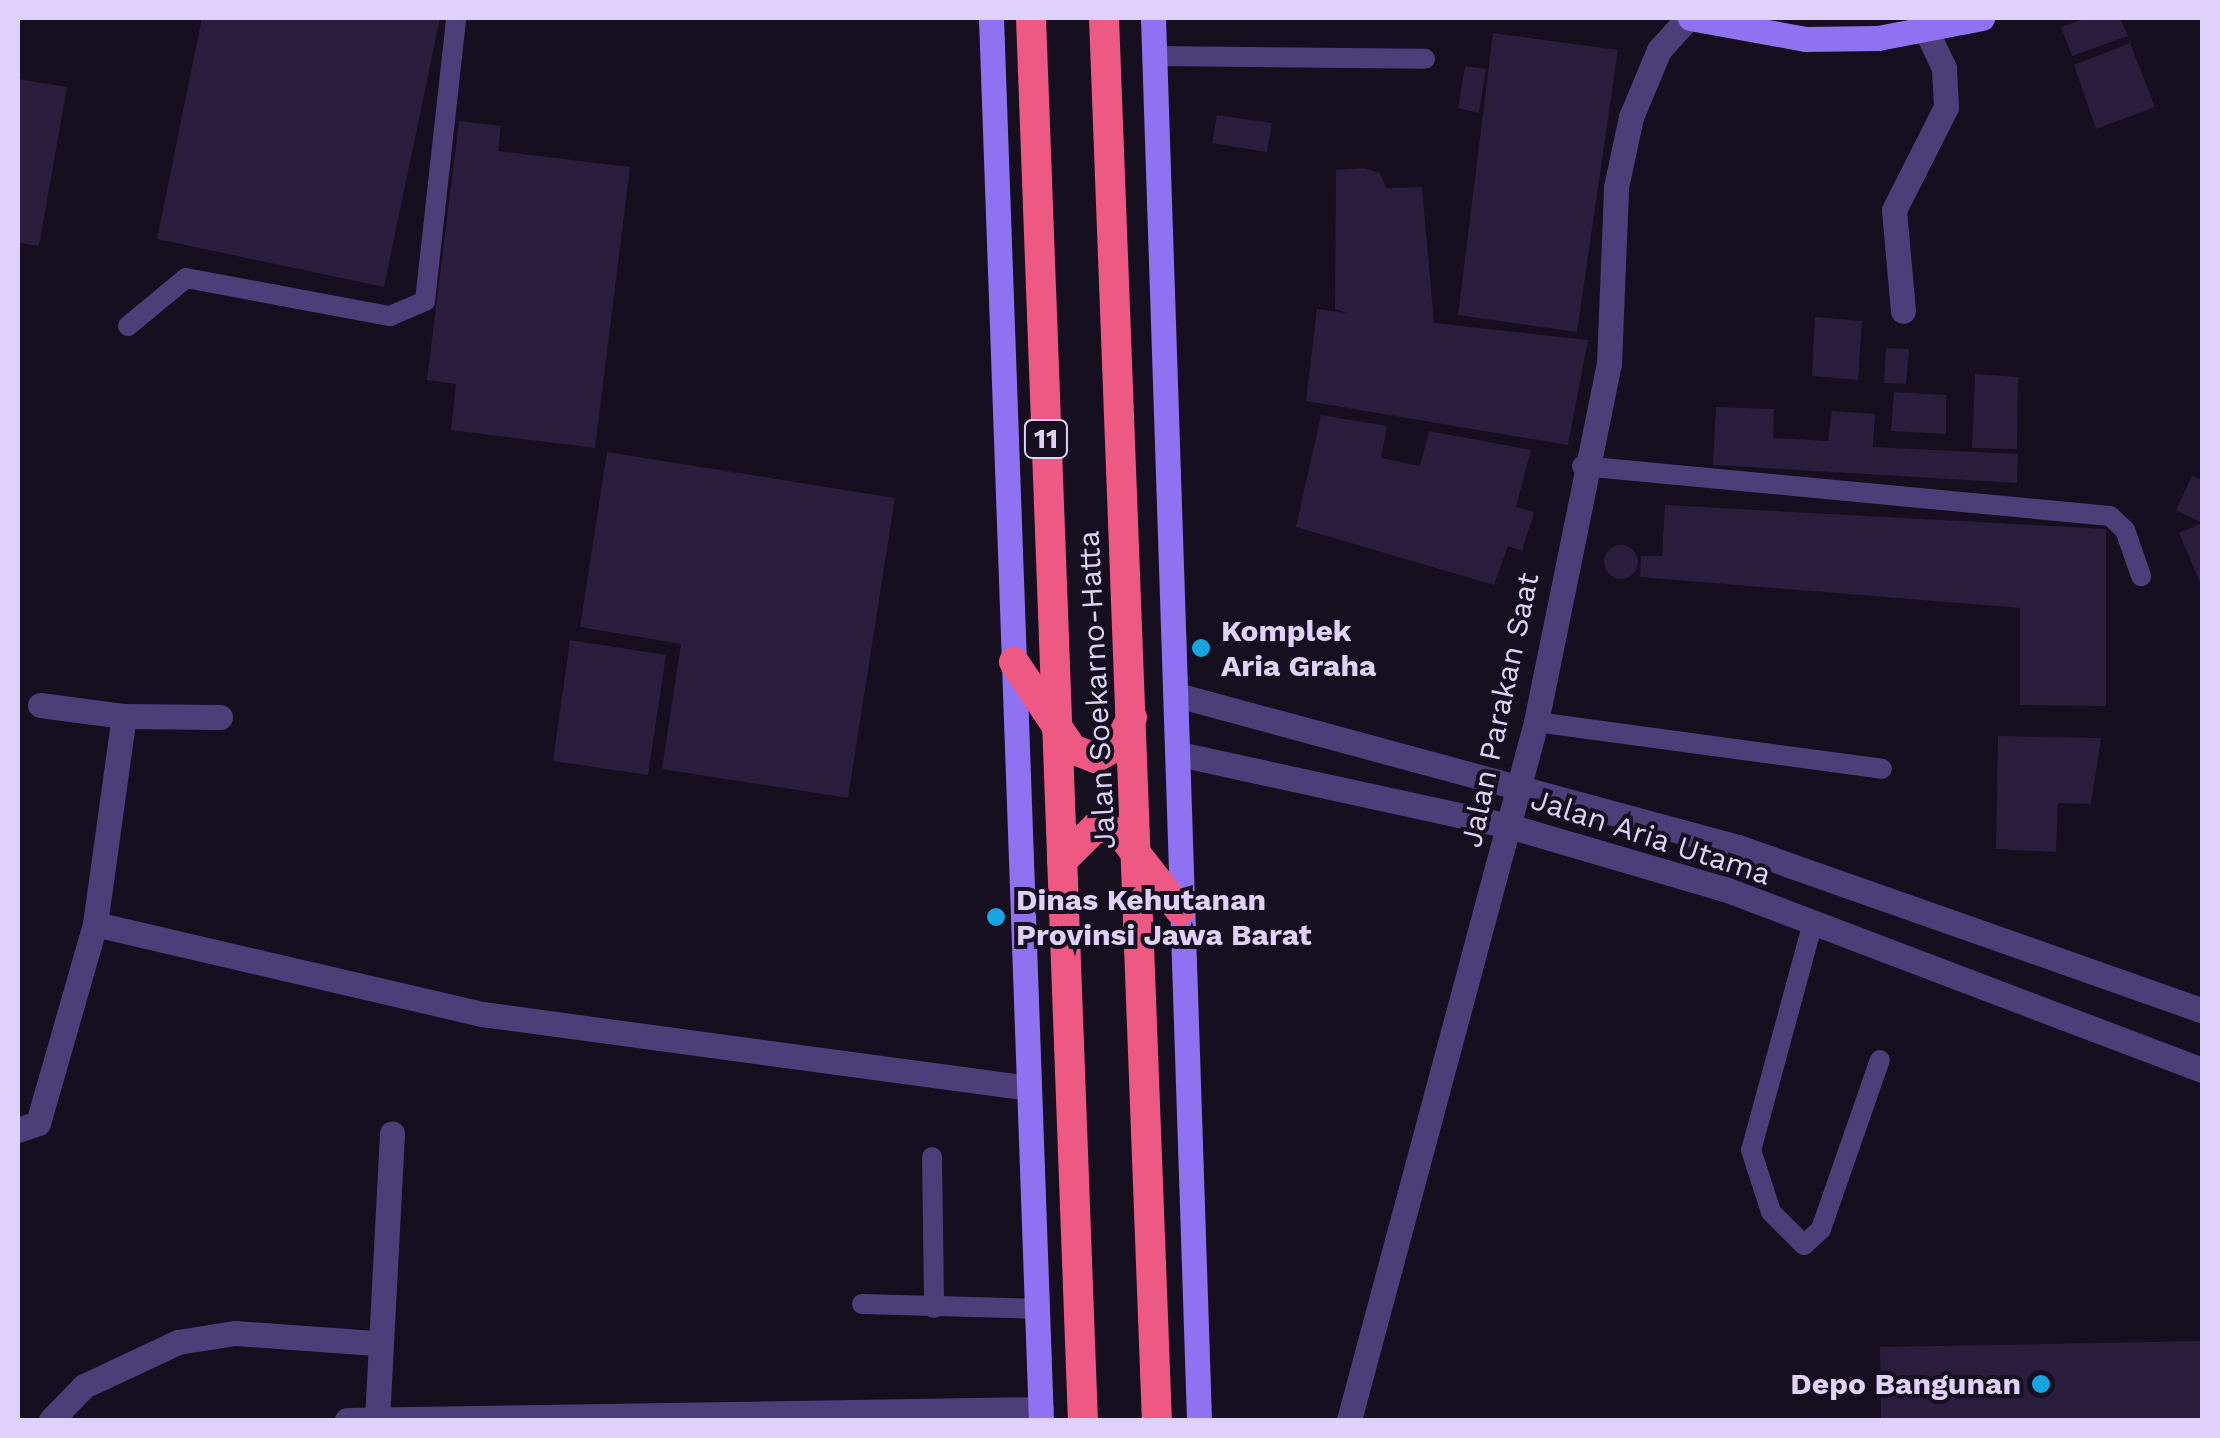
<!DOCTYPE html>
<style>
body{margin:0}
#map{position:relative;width:2220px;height:1438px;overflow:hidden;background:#150f1f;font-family:"Work Sans",sans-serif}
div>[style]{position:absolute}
.building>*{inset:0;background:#2a1d3e}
.round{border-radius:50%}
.lane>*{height:20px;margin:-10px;padding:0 10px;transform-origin:10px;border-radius:10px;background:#4c3f79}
.street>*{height:25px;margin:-12.5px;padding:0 12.5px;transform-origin:12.5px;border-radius:12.5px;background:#4c3f79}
.secondary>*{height:25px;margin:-12.5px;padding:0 12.5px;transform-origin:12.5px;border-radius:12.5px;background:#8e72f1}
.highway>*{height:30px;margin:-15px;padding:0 15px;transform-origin:15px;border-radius:15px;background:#ee5983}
.dots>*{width:28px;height:28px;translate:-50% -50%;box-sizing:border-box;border:5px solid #150f1f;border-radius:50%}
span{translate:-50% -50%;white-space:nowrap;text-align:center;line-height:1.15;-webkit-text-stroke:8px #150f1f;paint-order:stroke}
.shield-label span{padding:2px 8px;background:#150f1f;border:2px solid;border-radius:8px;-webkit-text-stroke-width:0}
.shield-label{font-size:28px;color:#ded2fa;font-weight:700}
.poi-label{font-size:30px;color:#ded2fa;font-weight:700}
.left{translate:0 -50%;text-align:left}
.right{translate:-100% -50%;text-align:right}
.street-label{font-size:30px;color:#ded2fa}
.frame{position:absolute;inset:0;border:20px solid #ded2fa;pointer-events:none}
</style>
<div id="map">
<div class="building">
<div style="clip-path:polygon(202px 18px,440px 18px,384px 287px,157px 239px)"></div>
<div style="clip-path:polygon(2087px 18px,2120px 18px,2128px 36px,2072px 56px,2061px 27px)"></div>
<div style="clip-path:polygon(1493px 33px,1618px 50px,1577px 332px,1458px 315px)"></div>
<div style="clip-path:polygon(2130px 43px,2155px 107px,2096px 129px,2074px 65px)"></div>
<div style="clip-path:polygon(1465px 66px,1486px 69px,1479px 113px,1458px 108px)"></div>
<div style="clip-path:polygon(18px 79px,67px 87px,39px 246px,18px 243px)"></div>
<div style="clip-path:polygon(1217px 115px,1272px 123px,1267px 152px,1212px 143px)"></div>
<div style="clip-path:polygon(459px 121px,501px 126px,498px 151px,630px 167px,595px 448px,451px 430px,456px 384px,427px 380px)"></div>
<div style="clip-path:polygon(1364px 168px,1380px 173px,1386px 188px,1422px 187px,1434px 323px,1588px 340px,1568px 445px,1306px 401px,1317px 309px,1347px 313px,1335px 309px,1336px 170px)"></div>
<div style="clip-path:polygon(1815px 317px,1862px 321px,1858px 380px,1812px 376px)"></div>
<div style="clip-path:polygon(1886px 348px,1909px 349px,1906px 384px,1884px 383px)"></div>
<div style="clip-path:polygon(1975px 374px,2018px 377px,2017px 449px,1972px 448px)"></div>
<div style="clip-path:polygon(1894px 392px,1946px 395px,1946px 434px,1891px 431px)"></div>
<div style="clip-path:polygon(1716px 407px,1774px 409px,1773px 438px,1828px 441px,1832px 411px,1875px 414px,1873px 447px,2018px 454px,2017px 483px,1713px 465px)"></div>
<div style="clip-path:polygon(1321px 415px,1387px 426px,1381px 458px,1420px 466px,1429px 431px,1531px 450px,1516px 507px,1534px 512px,1522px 551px,1508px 546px,1494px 585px,1296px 527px)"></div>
<div style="clip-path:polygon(607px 452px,895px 498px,848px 798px,662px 769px,681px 644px,580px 627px)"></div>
<div style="clip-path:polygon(2192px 476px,2202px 480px,2200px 522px,2176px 510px)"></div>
<div style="clip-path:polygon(1665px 505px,2106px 529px,2106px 706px,2020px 705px,2020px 608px,1640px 577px,1641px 556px,1662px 556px)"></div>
<div style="clip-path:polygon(2202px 523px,2202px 587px,2179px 533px)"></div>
<div class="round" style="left:1604px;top:545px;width:34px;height:34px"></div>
<div style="clip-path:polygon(570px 640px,666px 655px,648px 775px,553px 761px)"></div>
<div style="clip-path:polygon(1998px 736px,2101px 738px,2091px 804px,2058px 803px,2056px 852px,1996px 849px)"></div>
<div style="clip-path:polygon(2202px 1341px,2202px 1420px,1881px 1420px,1880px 1347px)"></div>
</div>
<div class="lane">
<div style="left:1155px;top:56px;width:270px;rotate:0.6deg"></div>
<div style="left:128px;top:326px;width:75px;rotate:-39.6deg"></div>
<div style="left:186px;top:278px;width:208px;rotate:10.6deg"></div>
<div style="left:390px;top:316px;width:38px;rotate:-23deg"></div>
<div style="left:425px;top:301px;width:285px;rotate:-83.7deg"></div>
<div style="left:1582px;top:466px;width:530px;rotate:5.41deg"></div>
<div style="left:2110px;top:516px;width:21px;rotate:43deg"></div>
<div style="left:2125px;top:530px;width:49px;rotate:70.8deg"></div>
<div style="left:1536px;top:722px;width:349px;rotate:7.7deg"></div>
<div style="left:1812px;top:926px;width:232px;rotate:105.2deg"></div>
<div style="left:1751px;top:1150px;width:65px;rotate:72.1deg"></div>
<div style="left:1771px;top:1212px;width:47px;rotate:45deg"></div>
<div style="left:1804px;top:1245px;width:23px;rotate:-43deg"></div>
<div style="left:1821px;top:1229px;width:179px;rotate:-70.8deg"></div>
<div style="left:932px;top:1157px;width:151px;rotate:89.2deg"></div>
<div style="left:862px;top:1304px;width:175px;rotate:1.6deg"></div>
</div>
<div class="street">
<div style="left:1903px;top:311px;width:101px;rotate:-95.1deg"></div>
<div style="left:1894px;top:210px;width:115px;rotate:-63.2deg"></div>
<div style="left:1946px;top:107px;width:39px;rotate:-93deg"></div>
<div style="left:1944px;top:68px;width:42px;rotate:-115.3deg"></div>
<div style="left:1177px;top:695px;width:581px;rotate:15.16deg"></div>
<div style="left:1738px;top:847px;width:492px;rotate:19.4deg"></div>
<div style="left:40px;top:705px;width:85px;rotate:7.5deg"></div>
<div style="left:1179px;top:754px;width:338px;rotate:12.3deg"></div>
<div style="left:1509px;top:826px;width:225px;rotate:16.3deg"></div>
<div style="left:1725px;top:889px;width:510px;rotate:20.78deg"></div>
<div style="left:95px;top:924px;width:397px;rotate:13.1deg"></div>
<div style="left:482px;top:1014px;width:552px;rotate:7.7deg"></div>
<div style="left:18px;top:1130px;width:21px;rotate:-19deg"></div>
<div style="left:38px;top:1123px;width:207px;rotate:-74deg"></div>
<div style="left:95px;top:924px;width:210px;rotate:-82.1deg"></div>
<div style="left:124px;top:716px;width:96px;rotate:0.6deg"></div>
<div style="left:51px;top:1420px;width:47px;rotate:-45.9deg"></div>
<div style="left:84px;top:1386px;width:104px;rotate:-25.1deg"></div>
<div style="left:178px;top:1342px;width:58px;rotate:-9deg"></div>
<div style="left:235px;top:1333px;width:140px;rotate:4.1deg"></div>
<div style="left:347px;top:1420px;width:694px;rotate:-0.91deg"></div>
<div style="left:377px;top:1420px;width:287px;rotate:-87deg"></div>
<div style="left:1349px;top:1420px;width:723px;rotate:-75deg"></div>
<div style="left:1536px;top:722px;width:365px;rotate:-78.5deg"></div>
<div style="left:1609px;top:364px;width:177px;rotate:-87.7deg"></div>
<div style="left:1616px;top:187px;width:72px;rotate:-77.9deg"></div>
<div style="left:1631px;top:117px;width:73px;rotate:-67.3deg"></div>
<div style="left:1659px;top:50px;width:43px;rotate:-47.8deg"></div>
</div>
<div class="secondary">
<div style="left:991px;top:18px;width:1403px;rotate:87.96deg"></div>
<div style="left:1153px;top:18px;width:1403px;rotate:88.12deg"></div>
<div style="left:1690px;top:18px;width:118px;rotate:10.3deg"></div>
<div style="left:1806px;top:39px;width:72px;rotate:-0.8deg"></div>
<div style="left:1878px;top:38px;width:106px;rotate:-10.9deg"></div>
</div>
<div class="highway">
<div style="left:1031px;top:18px;width:1403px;rotate:87.88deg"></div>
<div style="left:1104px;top:18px;width:1403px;rotate:87.84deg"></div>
<div style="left:1014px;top:662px;width:105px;rotate:56.3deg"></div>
<div style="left:1072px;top:749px;width:25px;rotate:21deg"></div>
<div style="left:1095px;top:758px;width:25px;rotate:-29deg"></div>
<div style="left:1117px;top:746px;width:32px;rotate:-62deg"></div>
<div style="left:1062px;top:861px;width:49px;rotate:-45deg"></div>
<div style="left:1097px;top:826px;width:24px;rotate:17deg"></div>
<div style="left:1120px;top:833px;width:98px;rotate:52.1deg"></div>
</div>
<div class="dots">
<div style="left:1201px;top:648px;background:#17a5e1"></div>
<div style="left:996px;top:917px;background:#17a5e1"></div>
<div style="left:2041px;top:1384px;background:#17a5e1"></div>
</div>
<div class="shield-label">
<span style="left:1046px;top:439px">11</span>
</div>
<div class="poi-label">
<span class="left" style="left:1221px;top:648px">Komplek<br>Aria Graha</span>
<span class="left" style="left:1016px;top:917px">Dinas Kehutanan<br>Provinsi Jawa Barat</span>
<span class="right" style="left:2021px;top:1384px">Depo Bangunan</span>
</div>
<div class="street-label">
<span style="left:1097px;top:690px;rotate:-93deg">Jalan Soekarno-Hatta</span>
<span style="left:1500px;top:710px;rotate:-78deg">Jalan Parakan Saat</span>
<span style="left:1651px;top:837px;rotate:18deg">Jalan Aria Utama</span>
</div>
<div class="frame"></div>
</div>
